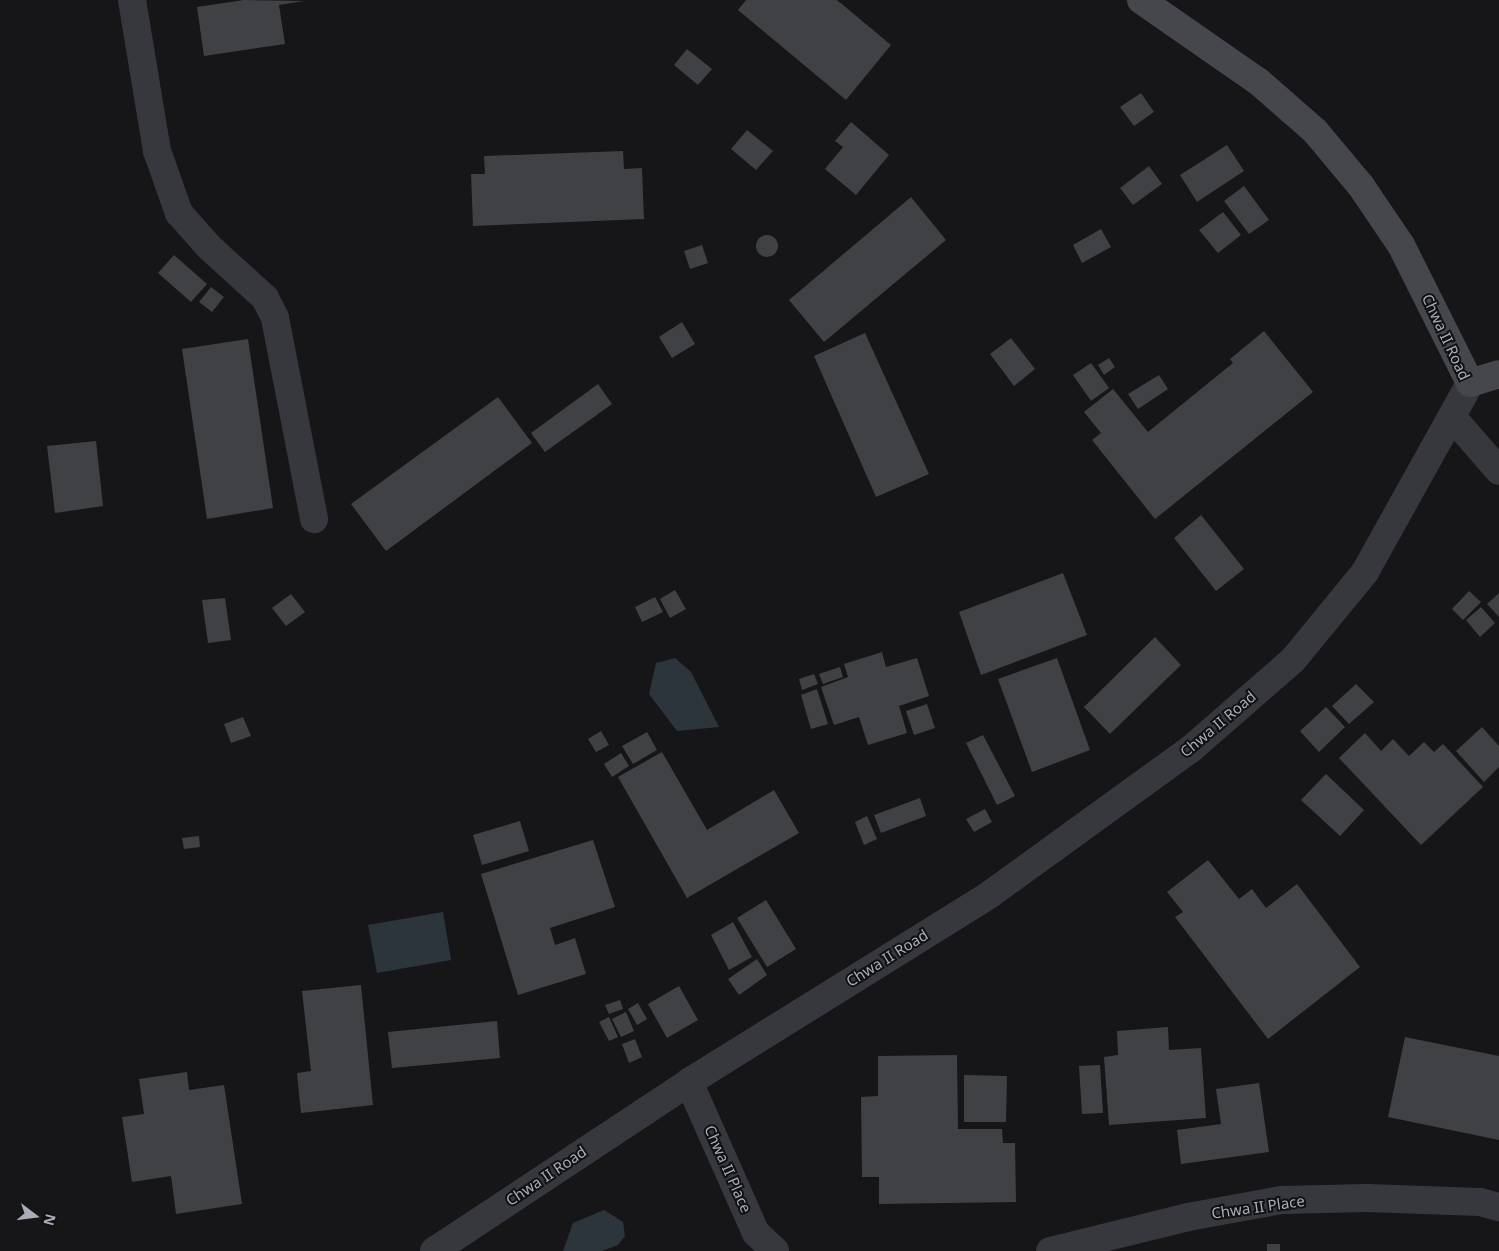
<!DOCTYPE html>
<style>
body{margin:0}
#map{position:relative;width:1499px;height:1251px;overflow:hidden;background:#161618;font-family:"Noto Sans",sans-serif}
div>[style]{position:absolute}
.water>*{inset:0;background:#2c353c}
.building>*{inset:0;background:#404145}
.round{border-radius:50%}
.street>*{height:28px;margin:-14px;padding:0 14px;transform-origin:14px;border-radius:14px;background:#37383d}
.secondary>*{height:28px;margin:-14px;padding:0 14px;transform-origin:14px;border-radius:14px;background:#45474d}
span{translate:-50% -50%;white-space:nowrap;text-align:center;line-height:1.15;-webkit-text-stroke:4px #111113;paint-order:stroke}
.street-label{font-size:15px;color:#a8adb8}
.north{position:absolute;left:10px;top:1191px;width:50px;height:50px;-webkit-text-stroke:4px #111113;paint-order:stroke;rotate:105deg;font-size:14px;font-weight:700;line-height:20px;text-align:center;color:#a8adb8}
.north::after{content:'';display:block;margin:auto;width:18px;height:22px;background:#a8adb8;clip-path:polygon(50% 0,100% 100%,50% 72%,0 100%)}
</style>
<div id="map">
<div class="water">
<div style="clip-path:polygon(675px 658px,691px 672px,719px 727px,677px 731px,649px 694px,656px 663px)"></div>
<div style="clip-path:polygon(443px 912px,451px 960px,377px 973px,368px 925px)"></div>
<div style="clip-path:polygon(604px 1210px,623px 1222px,625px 1236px,618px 1245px,602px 1251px,563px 1251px,573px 1223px)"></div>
</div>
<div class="building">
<div style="clip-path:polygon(244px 0,304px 1px,279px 5px,285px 44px,204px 56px,197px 7px)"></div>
<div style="clip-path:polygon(746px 0,837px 0,891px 45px,846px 100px,738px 10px)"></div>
<div style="clip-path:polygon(687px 49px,712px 69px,698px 85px,674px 65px)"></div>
<div style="clip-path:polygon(1141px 93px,1154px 112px,1134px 126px,1120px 107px)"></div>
<div style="clip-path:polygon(851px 122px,889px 155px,856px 195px,825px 169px,843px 147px,835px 141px)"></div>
<div style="clip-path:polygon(747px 130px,773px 151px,756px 170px,731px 149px)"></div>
<div style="clip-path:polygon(1227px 145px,1244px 171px,1197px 202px,1180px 175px)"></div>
<div style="clip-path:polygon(623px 151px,624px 169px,642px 168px,644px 219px,473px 226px,471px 174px,485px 174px,484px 156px)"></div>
<div style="clip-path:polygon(1149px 166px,1162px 184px,1133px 205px,1120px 188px)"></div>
<div style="clip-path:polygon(1244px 186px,1269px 220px,1249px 234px,1224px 201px)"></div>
<div style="clip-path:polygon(911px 197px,946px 240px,824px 342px,789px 300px)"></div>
<div style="clip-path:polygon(1223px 212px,1241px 235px,1218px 253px,1199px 230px)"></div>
<div style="clip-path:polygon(1101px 229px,1111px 247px,1082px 263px,1073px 245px)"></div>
<div class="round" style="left:756px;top:235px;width:22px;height:22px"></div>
<div style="clip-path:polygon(702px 245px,708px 263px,690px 269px,684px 251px)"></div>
<div style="clip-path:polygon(174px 255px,207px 284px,191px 302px,158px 273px)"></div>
<div style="clip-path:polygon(211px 287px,224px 297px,212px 312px,199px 302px)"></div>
<div style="clip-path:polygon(682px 322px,695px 344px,672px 358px,659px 337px)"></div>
<div style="clip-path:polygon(1264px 331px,1313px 392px,1155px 519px,1092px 440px,1101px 433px,1084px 412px,1113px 389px,1148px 432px,1233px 363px,1230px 359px)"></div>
<div style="clip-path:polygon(865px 333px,929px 474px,876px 497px,814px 356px)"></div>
<div style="clip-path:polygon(1011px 338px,1035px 369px,1014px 386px,990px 354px)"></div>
<div style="clip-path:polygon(248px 339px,273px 508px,207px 519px,182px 349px)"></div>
<div style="clip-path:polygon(1109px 358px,1115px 367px,1104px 375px,1098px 365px)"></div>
<div style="clip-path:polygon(1091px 363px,1109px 388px,1091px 401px,1073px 375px)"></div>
<div style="clip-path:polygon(1159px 375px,1168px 389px,1138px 409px,1128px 394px)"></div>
<div style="clip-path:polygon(598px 384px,612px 404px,545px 452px,531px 433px)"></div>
<div style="clip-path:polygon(498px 397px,532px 443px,386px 551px,351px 504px)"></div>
<div style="clip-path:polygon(96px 441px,103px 506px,55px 513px,47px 446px)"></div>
<div style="clip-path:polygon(1201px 515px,1244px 569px,1216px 591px,1174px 538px)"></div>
<div style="clip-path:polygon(1063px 573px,1087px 635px,981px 675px,959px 612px)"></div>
<div style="clip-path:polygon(675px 590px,686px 609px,670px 618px,660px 599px)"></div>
<div style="clip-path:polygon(1469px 591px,1481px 602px,1463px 620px,1452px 609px)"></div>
<div style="clip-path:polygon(1499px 593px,1499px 617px,1487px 604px)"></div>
<div style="clip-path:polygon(291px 594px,305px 612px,286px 626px,272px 608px)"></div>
<div style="clip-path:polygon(655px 597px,663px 612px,642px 622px,635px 607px)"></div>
<div style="clip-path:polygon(225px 598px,231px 640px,208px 643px,202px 600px)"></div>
<div style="clip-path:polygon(1481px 607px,1495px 623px,1480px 637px,1466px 620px)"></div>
<div style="clip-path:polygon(1155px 637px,1181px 665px,1110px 734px,1084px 707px)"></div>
<div style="clip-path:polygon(882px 652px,886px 667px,917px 658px,929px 696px,899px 706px,907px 733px,868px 745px,859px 717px,834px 725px,821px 687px,848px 677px,844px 664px)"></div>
<div style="clip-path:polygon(1057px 658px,1090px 750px,1032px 772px,998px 679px)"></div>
<div style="clip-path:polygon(840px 667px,843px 677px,823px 684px,819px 674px)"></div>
<div style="clip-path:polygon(814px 674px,818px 684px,802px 690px,799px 679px)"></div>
<div style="clip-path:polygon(1356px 684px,1374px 702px,1349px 724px,1332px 706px)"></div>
<div style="clip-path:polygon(817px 689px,828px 724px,811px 729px,801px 695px)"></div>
<div style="clip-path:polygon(927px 704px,935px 728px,914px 735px,906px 711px)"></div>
<div style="clip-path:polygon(1326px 707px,1345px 727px,1319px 752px,1300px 731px)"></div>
<div style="clip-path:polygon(243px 717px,251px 736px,231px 743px,224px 724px)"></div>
<div style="clip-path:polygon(1482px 727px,1499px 746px,1499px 767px,1484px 782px,1456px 751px)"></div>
<div style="clip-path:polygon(601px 731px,609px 745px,596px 752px,588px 739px)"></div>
<div style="clip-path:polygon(647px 732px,657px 750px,633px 764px,622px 746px)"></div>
<div style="clip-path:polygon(1365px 733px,1381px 751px,1393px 739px,1409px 756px,1424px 742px,1434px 752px,1443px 744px,1483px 787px,1421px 845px,1339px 758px)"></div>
<div style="clip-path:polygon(983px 735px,1015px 796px,997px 805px,966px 743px)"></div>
<div style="clip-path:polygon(662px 752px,707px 830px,774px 790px,799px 833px,687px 898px,618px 777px)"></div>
<div style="clip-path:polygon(621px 753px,629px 766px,612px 777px,604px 764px)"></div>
<div style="clip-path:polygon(1326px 774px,1364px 810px,1340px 836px,1301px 800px)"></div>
<div style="clip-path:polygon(920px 798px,926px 816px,881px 833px,874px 815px)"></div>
<div style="clip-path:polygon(985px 809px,992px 822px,974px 832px,966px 819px)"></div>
<div style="clip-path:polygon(867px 816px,877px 839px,864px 845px,855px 822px)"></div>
<div style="clip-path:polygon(520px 821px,529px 851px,482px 865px,473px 835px)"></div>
<div style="clip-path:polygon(199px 836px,200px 847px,184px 849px,182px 838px)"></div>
<div style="clip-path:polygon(593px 840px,615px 907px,550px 928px,555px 945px,575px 938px,586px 974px,518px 995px,481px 874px)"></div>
<div style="clip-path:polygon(1208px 860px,1239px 899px,1252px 889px,1266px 908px,1297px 884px,1360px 967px,1268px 1039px,1175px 917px,1183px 912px,1167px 892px)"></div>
<div style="clip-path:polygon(766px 900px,796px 949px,767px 967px,737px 918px)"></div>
<div style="clip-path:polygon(733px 922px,752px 957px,729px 970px,711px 935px)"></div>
<div style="clip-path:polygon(757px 959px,767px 975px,739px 995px,728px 979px)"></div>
<div style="clip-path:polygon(361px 985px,373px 1105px,301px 1113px,297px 1073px,311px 1071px,302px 991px)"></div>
<div style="clip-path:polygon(679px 986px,698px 1020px,667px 1038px,648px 1004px)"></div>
<div style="clip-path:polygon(620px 1000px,623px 1009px,609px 1014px,605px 1005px)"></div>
<div style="clip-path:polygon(638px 1003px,647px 1019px,637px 1025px,628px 1009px)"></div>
<div style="clip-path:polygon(626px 1012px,634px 1031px,621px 1037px,612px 1019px)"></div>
<div style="clip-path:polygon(609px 1017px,618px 1037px,609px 1041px,599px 1022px)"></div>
<div style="clip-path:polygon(497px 1021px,500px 1058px,392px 1068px,388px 1032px)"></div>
<div style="clip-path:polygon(1168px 1027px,1169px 1050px,1201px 1048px,1206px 1118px,1109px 1125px,1104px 1057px,1118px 1055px,1117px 1031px)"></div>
<div style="clip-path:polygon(1405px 1037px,1499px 1056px,1499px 1140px,1388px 1117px)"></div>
<div style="clip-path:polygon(635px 1039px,642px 1057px,629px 1063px,622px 1044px)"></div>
<div style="clip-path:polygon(957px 1055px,958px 1129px,1002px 1129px,1003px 1143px,1015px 1143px,1016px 1202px,879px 1204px,879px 1177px,862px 1177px,861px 1097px,878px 1096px,878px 1056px)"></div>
<div style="clip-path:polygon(1100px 1065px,1103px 1113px,1082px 1114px,1079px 1066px)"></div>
<div style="clip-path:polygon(187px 1072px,189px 1090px,224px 1085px,242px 1204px,176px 1214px,171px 1176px,132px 1182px,122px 1117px,144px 1114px,139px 1079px)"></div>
<div style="clip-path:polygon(964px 1075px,1007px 1076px,1006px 1122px,964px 1122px)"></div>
<div style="clip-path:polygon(1259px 1083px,1269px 1152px,1181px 1164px,1177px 1130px,1221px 1124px,1216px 1089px)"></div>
<div style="clip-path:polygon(1267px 1244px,1280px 1244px,1280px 1251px,1267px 1251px)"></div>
</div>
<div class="street">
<div style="left:132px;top:0;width:153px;rotate:80.6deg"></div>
<div style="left:157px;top:151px;width:66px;rotate:70.5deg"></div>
<div style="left:179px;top:213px;width:45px;rotate:48.6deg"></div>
<div style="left:209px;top:247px;width:76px;rotate:42.3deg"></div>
<div style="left:265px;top:298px;width:22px;rotate:63deg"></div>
<div style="left:275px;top:318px;width:205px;rotate:79deg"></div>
<div style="left:1453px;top:418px;width:70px;rotate:49deg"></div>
<div style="left:689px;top:1082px;width:165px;rotate:66.1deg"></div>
<div style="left:756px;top:1233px;width:26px;rotate:43deg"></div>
<div style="left:434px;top:1251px;width:306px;rotate:-33.5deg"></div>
<div style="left:689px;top:1082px;width:354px;rotate:-31.9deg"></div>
<div style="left:989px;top:895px;width:251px;rotate:-35.9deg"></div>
<div style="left:1192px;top:748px;width:134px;rotate:-41.1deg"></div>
<div style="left:1293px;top:660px;width:114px;rotate:-50.7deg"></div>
<div style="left:1365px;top:572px;width:216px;rotate:-60.9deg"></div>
<div style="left:1050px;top:1251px;width:142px;rotate:-13.8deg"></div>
<div style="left:1188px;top:1217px;width:96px;rotate:-10.3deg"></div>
<div style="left:1282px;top:1200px;width:85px;rotate:-1.3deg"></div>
<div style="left:1367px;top:1198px;width:113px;rotate:2deg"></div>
<div style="left:1480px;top:1202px;width:20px;rotate:15deg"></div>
</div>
<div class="secondary">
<div style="left:1141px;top:0;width:144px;rotate:34.8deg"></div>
<div style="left:1259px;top:82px;width:74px;rotate:41.2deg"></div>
<div style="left:1315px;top:131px;width:72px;rotate:50.1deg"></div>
<div style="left:1361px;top:186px;width:71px;rotate:55.9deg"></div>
<div style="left:1401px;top:245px;width:154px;rotate:63.4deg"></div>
<div style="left:1470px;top:383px;width:30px;rotate:-17deg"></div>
</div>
<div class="street-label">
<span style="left:1446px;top:337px;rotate:65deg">Chwa II Road</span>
<span style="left:1218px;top:724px;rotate:-40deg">Chwa II Road</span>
<span style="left:887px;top:958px;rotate:-32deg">Chwa II Road</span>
<span style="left:728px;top:1169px;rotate:66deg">Chwa II Place</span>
<span style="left:546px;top:1176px;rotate:-34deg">Chwa II Road</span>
<span style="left:1258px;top:1207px;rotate:-8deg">Chwa II Place</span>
</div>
<div class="north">N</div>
</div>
